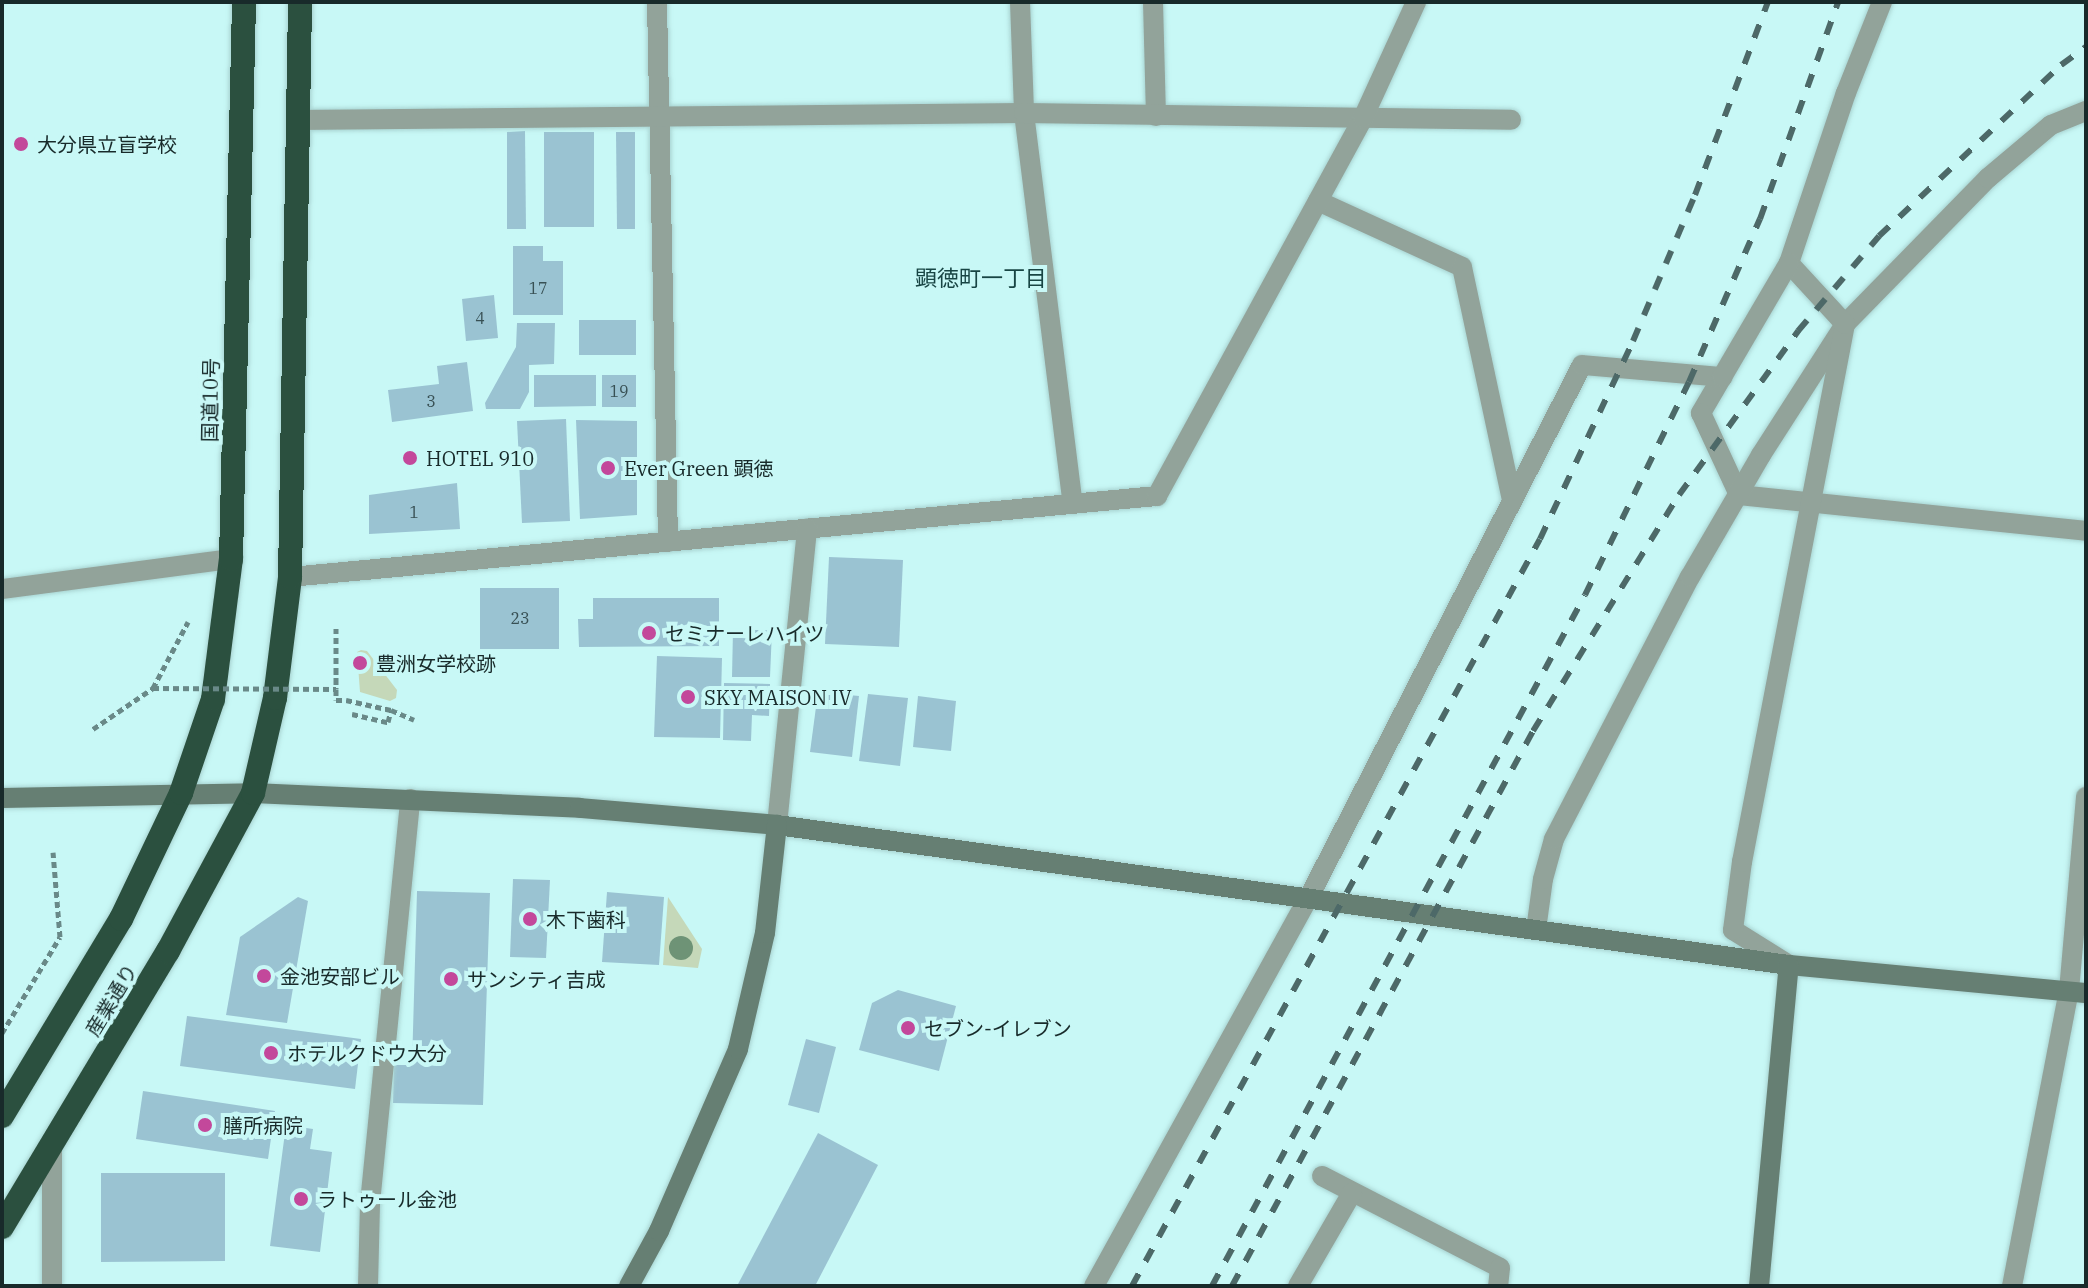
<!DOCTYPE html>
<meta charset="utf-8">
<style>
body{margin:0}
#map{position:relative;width:2088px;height:1288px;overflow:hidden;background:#c8f8f6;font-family:"IBM Plex Serif","Noto Sans JP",serif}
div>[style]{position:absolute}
.green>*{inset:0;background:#c5d8b9}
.building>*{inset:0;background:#9ac3d2}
.path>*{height:5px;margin-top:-2.5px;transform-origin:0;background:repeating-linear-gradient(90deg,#698988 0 6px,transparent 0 10px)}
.roads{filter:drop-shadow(0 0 2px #a8d3d1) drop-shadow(0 0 2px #a8d3d1)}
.lane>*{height:20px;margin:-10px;padding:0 10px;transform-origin:10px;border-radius:10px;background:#92a39a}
.street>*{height:20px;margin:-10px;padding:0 10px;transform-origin:10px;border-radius:10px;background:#92a39a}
.secondary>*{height:20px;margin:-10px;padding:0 10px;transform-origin:10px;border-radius:10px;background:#667f73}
.highway>*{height:24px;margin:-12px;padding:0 12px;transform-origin:12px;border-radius:12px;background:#2b503f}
.rail>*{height:6px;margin-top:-3px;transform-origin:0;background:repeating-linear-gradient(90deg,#4d6968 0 14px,transparent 0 28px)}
.path-bridge>*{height:5px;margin-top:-2.5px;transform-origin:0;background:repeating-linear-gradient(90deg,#698988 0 6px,transparent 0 10px)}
.trees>*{width:24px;height:24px;margin:-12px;border-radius:50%;background:#6e9376}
.dots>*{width:22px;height:22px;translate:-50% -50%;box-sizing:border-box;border:4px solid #c8f8f6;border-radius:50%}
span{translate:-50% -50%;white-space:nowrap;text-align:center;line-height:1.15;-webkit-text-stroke:8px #c8f8f6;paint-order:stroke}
.number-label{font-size:16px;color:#385054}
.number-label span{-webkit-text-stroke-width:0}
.poi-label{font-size:20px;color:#182a2a}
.left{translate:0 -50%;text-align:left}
.street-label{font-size:20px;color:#182a2a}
.neighbourhood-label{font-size:22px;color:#184544}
.frame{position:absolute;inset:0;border:4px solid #182a2a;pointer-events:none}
</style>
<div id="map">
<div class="green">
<div style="clip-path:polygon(361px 650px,367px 651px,397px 690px,396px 698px,390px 701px,360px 692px,357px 652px)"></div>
<div style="clip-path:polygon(668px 897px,702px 949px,698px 968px,663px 965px)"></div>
</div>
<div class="building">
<div style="clip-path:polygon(525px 131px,526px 229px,507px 229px,507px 132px)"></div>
<div style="clip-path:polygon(544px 132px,594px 132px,594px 227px,544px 227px)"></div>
<div style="clip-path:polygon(616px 132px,635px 132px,635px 229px,617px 229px)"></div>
<div style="clip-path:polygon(513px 246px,543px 246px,543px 261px,563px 261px,563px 315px,513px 315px)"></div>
<div style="clip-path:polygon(494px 295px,498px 338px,466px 341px,462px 299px)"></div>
<div style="clip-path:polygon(579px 320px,636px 320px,636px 355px,579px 355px)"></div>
<div style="clip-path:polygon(517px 323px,555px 323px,554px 364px,529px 365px,529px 392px,520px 409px,486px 409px,485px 403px,516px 347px)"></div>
<div style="clip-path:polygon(467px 362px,473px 411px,392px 422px,388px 390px,439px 384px,437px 366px)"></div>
<div style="clip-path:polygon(534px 375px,596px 375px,596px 406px,534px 407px)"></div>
<div style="clip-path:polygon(602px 375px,636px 375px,636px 407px,602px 407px)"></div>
<div style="clip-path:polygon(566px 419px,570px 521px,522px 523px,517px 421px)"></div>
<div style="clip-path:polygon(576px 420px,637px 421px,637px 515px,580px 519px)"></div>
<div style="clip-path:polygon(457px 483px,460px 529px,369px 534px,369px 495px)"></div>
<div style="clip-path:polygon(829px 557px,903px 560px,899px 647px,825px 644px)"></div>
<div style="clip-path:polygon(480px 588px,559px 588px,559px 649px,480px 649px)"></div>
<div style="clip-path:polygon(593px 598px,719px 598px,719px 646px,579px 647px,578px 619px,593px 619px)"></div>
<div style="clip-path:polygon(733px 630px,772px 630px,770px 677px,732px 677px)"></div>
<div style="clip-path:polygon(657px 656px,722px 658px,720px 738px,654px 737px)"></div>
<div style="clip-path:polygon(724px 683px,770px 684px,769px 716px,752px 715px,751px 741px,723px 740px)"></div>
<div style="clip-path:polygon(818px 692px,859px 696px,852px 757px,810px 752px)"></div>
<div style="clip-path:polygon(868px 694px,908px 698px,900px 766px,859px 761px)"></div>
<div style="clip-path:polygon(918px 696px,956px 701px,951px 751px,913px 747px)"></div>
<div style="clip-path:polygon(513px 879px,550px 880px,546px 958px,510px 957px)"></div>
<div style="clip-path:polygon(417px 891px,490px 893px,483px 1105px,393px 1103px,394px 1065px,412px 1065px)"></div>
<div style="clip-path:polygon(607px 892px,664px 897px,659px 965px,602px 962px)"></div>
<div style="clip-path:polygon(298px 897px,308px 901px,287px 1023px,226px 1015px,240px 937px)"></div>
<div style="clip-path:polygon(898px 990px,956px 1006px,939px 1071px,859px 1050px,872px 1003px)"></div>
<div style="clip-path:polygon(187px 1016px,361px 1039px,355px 1089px,180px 1066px)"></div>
<div style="clip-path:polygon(806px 1039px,836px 1047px,819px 1113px,788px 1105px)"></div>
<div style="clip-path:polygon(143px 1091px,275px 1111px,268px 1159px,136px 1139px)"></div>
<div style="clip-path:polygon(286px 1125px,313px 1129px,310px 1149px,332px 1152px,320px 1252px,270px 1246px)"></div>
<div style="clip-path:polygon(818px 1133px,878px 1165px,815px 1286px,737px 1286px)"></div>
<div style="clip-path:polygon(101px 1173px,225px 1173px,225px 1261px,101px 1262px)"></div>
</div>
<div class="path">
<div style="left:336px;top:628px;width:61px;rotate:90deg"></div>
<div style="left:346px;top:700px;width:46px;rotate:12.5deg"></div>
<div style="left:391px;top:710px;width:25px;rotate:23deg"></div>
<div style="left:352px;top:714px;width:37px;rotate:13deg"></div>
<div style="left:388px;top:722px;width:12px;rotate:-76deg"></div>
<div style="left:93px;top:729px;width:73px;rotate:-34.3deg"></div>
<div style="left:153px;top:688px;width:75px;rotate:-62.1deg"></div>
<div style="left:2px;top:1033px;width:112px;rotate:-58.9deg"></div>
<div style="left:60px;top:937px;width:85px;rotate:-94.7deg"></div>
</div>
<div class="roads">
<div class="lane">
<div style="left:1153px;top:2px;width:114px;rotate:88.5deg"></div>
</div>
<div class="street">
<div style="left:657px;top:2px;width:540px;rotate:88.83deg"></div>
<div style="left:1020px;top:2px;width:111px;rotate:87.9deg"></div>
<div style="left:1024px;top:113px;width:394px;rotate:82.9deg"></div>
<div style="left:297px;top:120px;width:727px;rotate:-0.55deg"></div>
<div style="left:1024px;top:113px;width:487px;rotate:0.8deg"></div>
<div style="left:1318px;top:201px;width:158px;rotate:24.6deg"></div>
<div style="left:1462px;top:267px;width:239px;rotate:77.9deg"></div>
<div style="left:1722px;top:377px;width:42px;rotate:120.3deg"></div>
<div style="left:1701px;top:413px;width:90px;rotate:65.1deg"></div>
<div style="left:1739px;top:495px;width:349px;rotate:5.9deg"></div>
<div style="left:290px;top:577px;width:871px;rotate:-5.34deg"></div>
<div style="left:1157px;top:496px;width:430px;rotate:-61.4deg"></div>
<div style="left:1363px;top:118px;width:128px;rotate:-65.4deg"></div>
<div style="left:2px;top:589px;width:231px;rotate:-7.5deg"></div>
<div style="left:777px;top:825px;width:298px;rotate:-84.2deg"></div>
<div style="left:1536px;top:930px;width:51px;rotate:-82.2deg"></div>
<div style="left:1543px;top:879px;width:41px;rotate:-74.6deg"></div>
<div style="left:1554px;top:839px;width:295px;rotate:-62.6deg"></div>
<div style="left:1690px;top:577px;width:141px;rotate:-59.8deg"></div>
<div style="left:1761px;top:455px;width:156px;rotate:-57.3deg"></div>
<div style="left:1845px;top:324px;width:204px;rotate:-45.6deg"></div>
<div style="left:1988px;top:178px;width:82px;rotate:-40.1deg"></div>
<div style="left:2051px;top:125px;width:38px;rotate:-22deg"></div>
<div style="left:1789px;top:965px;width:66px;rotate:-148deg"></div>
<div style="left:1733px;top:930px;width:69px;rotate:-82.5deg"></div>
<div style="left:1742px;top:862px;width:548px;rotate:-79.16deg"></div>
<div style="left:1845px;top:324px;width:83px;rotate:-132.6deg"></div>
<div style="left:1789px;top:263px;width:179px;rotate:-71.5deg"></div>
<div style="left:1846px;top:93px;width:98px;rotate:-68.4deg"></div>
<div style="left:52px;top:1148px;width:138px;rotate:90deg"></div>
<div style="left:1322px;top:1176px;width:200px;rotate:27.3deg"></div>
<div style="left:1500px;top:1268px;width:18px;rotate:96deg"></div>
<div style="left:368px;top:1286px;width:83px;rotate:-88.6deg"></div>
<div style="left:370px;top:1203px;width:406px;rotate:-84.3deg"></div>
<div style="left:1094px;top:1286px;width:442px;rotate:-61.1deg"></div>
<div style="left:1308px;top:899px;width:600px;rotate:-62.84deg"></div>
<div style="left:1582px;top:365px;width:141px;rotate:4.9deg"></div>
<div style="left:1722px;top:377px;width:132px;rotate:-59.6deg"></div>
<div style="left:1298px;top:1286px;width:108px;rotate:-59.9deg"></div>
<div style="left:2012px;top:1286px;width:300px;rotate:-79.1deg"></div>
<div style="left:2069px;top:991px;width:195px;rotate:-85deg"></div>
</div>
<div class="secondary">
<div style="left:2px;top:798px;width:251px;rotate:-1.1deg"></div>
<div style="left:253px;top:793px;width:327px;rotate:2.6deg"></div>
<div style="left:580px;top:808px;width:198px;rotate:4.9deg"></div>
<div style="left:777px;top:825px;width:1022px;rotate:7.88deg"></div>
<div style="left:1789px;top:965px;width:298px;rotate:5.4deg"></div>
<div style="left:629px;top:1286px;width:63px;rotate:-61.4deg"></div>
<div style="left:659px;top:1231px;width:198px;rotate:-66.5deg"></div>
<div style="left:738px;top:1049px;width:119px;rotate:-76.9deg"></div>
<div style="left:765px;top:933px;width:109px;rotate:-83.7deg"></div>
<div style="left:1759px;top:1286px;width:322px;rotate:-84.7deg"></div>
</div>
<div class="highway">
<div style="left:2px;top:1116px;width:230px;rotate:-58.9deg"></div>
<div style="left:121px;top:919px;width:140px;rotate:-64.5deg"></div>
<div style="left:181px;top:793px;width:99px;rotate:-71.2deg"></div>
<div style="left:213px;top:699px;width:141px;rotate:-82.7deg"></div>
<div style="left:231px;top:559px;width:557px;rotate:-88.66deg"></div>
<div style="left:2px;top:1227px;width:322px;rotate:-59deg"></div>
<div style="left:168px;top:951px;width:179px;rotate:-61.7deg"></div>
<div style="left:253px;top:793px;width:98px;rotate:-77deg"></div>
<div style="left:275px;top:698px;width:122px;rotate:-82.9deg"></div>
<div style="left:290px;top:577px;width:575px;rotate:-89deg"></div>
</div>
</div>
<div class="rail">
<div style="left:1132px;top:1286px;width:851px;rotate:-61.36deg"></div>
<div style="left:1540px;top:539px;width:219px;rotate:-64.8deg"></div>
<div style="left:1633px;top:341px;width:159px;rotate:-67deg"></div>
<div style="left:1695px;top:195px;width:206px;rotate:-69.3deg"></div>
<div style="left:1212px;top:1286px;width:785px;rotate:-61.64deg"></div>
<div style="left:1585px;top:595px;width:237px;rotate:-64deg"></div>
<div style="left:1689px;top:382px;width:178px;rotate:-66.5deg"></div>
<div style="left:1760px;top:219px;width:231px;rotate:-70.2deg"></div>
<div style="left:1232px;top:1286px;width:631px;rotate:-61.53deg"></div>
<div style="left:1533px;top:731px;width:278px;rotate:-58.3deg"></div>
<div style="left:1679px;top:495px;width:203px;rotate:-54deg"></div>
<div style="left:1798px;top:331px;width:125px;rotate:-49.5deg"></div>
<div style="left:1879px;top:236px;width:250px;rotate:-43.2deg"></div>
<div style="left:2061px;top:65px;width:31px;rotate:-36deg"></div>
</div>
<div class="path-bridge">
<div style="left:153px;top:688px;width:183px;rotate:0.3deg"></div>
<div style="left:336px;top:689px;width:11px;rotate:90deg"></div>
<div style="left:336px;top:700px;width:10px"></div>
</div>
<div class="trees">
<div style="left:681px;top:948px"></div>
</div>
<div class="dots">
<div style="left:21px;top:144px;background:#c3489b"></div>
<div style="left:410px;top:458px;background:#c3489b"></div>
<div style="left:608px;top:468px;background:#c3489b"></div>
<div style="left:649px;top:633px;background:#c3489b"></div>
<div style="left:360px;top:663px;background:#c3489b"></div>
<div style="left:688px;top:697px;background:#c3489b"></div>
<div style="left:530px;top:919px;background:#c3489b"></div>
<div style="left:264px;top:976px;background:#c3489b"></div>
<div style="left:451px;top:979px;background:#c3489b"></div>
<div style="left:908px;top:1028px;background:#c3489b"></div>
<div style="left:271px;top:1053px;background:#c3489b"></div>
<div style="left:205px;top:1125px;background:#c3489b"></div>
<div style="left:301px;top:1199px;background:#c3489b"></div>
</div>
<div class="number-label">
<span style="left:538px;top:288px">17</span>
<span style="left:480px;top:318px">4</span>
<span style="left:619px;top:391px">19</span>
<span style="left:431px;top:401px">3</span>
<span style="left:414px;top:512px">1</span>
<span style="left:520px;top:618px">23</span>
</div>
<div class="poi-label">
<span class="left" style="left:37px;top:144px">大分県立盲学校</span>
<span class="left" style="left:426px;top:458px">HOTEL 910</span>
<span class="left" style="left:624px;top:468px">Ever Green 顕徳</span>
<span class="left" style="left:665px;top:633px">セミナーレハイツ</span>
<span class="left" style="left:376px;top:663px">豊洲女学校跡</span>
<span class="left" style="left:704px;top:697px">SKY MAISON IV</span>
<span class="left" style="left:546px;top:919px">木下歯科</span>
<span class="left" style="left:280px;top:976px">金池安部ビル</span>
<span class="left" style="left:467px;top:979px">サンシティ吉成</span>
<span class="left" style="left:924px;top:1028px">セブン-イレブン</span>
<span class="left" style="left:287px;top:1053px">ホテルクドウ大分</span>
<span class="left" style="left:223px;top:1125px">膳所病院</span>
<span class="left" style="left:317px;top:1199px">ラトゥール金池</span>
</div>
<div class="street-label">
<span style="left:210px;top:400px;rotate:-89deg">国道10号</span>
<span style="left:111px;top:1000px;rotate:-59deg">産業通り</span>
</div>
<div class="neighbourhood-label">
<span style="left:981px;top:278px">顕徳町一丁目</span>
</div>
<div class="frame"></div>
</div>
